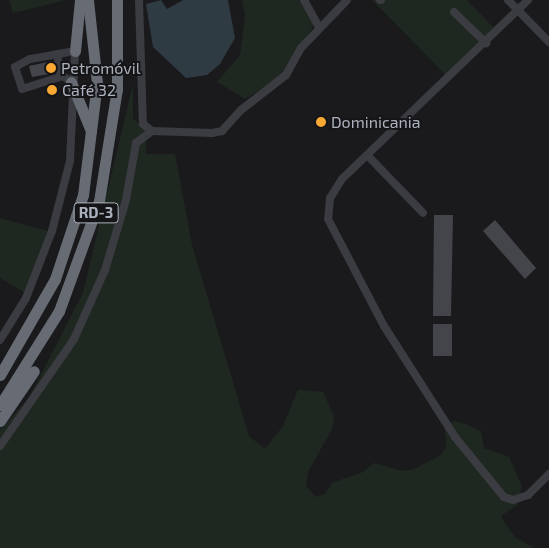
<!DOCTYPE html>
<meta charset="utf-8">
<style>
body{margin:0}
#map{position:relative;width:549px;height:548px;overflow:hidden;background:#1a1a1d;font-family:"Exo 2",sans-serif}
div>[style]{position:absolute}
.green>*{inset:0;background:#1f2820}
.water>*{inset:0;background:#2f3b42}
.building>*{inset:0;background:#44454a}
.minor>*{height:8px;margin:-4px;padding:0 4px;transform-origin:4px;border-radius:4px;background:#3b3c42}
.highway>*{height:11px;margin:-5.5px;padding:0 5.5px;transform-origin:5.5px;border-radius:5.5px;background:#676b73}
.dots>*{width:14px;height:14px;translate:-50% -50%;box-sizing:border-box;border:2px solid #151518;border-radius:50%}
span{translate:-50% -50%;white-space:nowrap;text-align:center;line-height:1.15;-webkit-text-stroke:4px #151518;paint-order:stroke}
.shield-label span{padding:1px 4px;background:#151518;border:1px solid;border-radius:4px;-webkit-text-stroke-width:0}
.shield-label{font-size:15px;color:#acb2bd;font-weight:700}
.poi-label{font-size:16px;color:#acb2bd}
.left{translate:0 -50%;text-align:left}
</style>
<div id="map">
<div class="green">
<div style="clip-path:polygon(9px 0,62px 0,62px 1px,13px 13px)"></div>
<div style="clip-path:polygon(242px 0,299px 0,314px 25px,281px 77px,245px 99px,217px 82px,240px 55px,245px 16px)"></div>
<div style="clip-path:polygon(372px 0,467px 0,494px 28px,446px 75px)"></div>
<div style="clip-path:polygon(133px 84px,133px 119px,146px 129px,146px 154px,175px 154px,192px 245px,249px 436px,265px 449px,283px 426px,298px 390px,323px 392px,334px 416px,333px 427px,308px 472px,306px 486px,316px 497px,325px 494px,332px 483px,363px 472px,374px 463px,403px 471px,414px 469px,441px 455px,446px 448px,445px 427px,454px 421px,465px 424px,481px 431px,484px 448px,509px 457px,522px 486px,517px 505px,502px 515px,503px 520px,515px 537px,534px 548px,0 548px,0 430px,29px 398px,83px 293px)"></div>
<div style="clip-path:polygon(0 218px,48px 231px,24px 292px,0 278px)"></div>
</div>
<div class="water">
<div style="clip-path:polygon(161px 0,167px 9px,183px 0,228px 0,235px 38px,220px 64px,207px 75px,186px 78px,153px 47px,146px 4px)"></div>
</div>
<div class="building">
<div style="clip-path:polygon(52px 61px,55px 73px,32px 77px,29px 66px)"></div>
<div style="clip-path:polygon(434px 215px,453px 215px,451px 316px,433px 316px)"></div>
<div style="clip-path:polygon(495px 220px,536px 268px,525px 279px,483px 231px)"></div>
<div style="clip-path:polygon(433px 324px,452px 324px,452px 356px,433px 356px)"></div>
</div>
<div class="minor">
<div style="left:139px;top:0;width:124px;rotate:88.2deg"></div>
<div style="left:143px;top:124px;width:11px;rotate:38deg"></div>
<div style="left:152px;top:131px;width:60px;rotate:1.9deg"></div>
<div style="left:212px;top:133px;width:10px;rotate:-11deg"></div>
<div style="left:222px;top:131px;width:28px;rotate:-48deg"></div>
<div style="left:241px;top:110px;width:57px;rotate:-37.9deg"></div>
<div style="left:286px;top:75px;width:31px;rotate:-61deg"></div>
<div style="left:301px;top:48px;width:66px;rotate:-46.2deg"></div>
<div style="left:304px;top:0;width:31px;rotate:61deg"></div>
<div style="left:380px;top:0;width:1px"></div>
<div style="left:508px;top:0;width:59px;rotate:45.7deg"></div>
<div style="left:528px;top:0;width:258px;rotate:136.1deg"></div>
<div style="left:342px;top:179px;width:22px;rotate:122deg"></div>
<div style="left:330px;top:198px;width:21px;rotate:95deg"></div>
<div style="left:328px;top:219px;width:121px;rotate:62.4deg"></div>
<div style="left:384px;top:326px;width:132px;rotate:57.4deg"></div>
<div style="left:455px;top:437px;width:77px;rotate:50.8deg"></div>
<div style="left:504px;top:497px;width:9px;rotate:18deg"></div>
<div style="left:513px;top:500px;width:16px;rotate:-18deg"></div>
<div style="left:528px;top:495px;width:30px;rotate:-45deg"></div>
<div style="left:454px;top:12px;width:45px;rotate:44.1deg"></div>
<div style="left:57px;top:54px;width:22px;rotate:80deg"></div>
<div style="left:368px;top:156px;width:79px;rotate:46deg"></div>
<div style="left:0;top:340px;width:49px;rotate:-58.2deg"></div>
<div style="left:26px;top:298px;width:72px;rotate:-68.8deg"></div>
<div style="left:52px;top:231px;width:72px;rotate:-75.6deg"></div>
<div style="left:70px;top:161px;width:110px;rotate:-87.4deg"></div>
<div style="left:75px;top:51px;width:46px;rotate:169.9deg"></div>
<div style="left:30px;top:59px;width:17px;rotate:152deg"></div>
<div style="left:15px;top:67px;width:23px;rotate:72deg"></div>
<div style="left:22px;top:89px;width:43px;rotate:-17.6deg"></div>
<div style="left:63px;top:76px;width:10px;rotate:37deg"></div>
<div style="left:0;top:446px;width:130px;rotate:-55.3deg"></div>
<div style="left:74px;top:339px;width:76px;rotate:-65.8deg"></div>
<div style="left:105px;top:270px;width:73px;rotate:-73.3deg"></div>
<div style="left:126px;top:200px;width:58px;rotate:-80deg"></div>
<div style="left:136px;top:143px;width:20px;rotate:-37deg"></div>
</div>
<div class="highway">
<div style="left:75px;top:51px;width:51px;rotate:-84.4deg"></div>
<div style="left:71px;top:82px;width:53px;rotate:67.8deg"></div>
<div style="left:0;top:375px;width:111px;rotate:-60.2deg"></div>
<div style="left:55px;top:279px;width:89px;rotate:-71.6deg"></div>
<div style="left:83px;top:195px;width:113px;rotate:-82.9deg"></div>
<div style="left:97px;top:83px;width:83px;rotate:-96.2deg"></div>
<div style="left:0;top:405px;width:111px;rotate:-57.9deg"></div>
<div style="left:59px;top:311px;width:117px;rotate:-70deg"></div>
<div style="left:99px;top:201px;width:113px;rotate:-80.9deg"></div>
<div style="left:117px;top:89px;width:89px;rotate:-90deg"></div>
<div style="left:0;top:421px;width:60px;rotate:-55.8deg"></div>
</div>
<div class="dots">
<div style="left:51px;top:68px;background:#faaa34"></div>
<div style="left:52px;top:90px;background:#faaa34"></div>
<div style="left:321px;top:122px;background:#faaa34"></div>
</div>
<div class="shield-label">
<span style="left:96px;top:213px">RD-3</span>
</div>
<div class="poi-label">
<span class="left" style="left:61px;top:68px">Petromóvil</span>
<span class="left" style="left:62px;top:90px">Café 32</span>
<span class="left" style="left:331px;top:122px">Dominicania</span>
</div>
</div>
